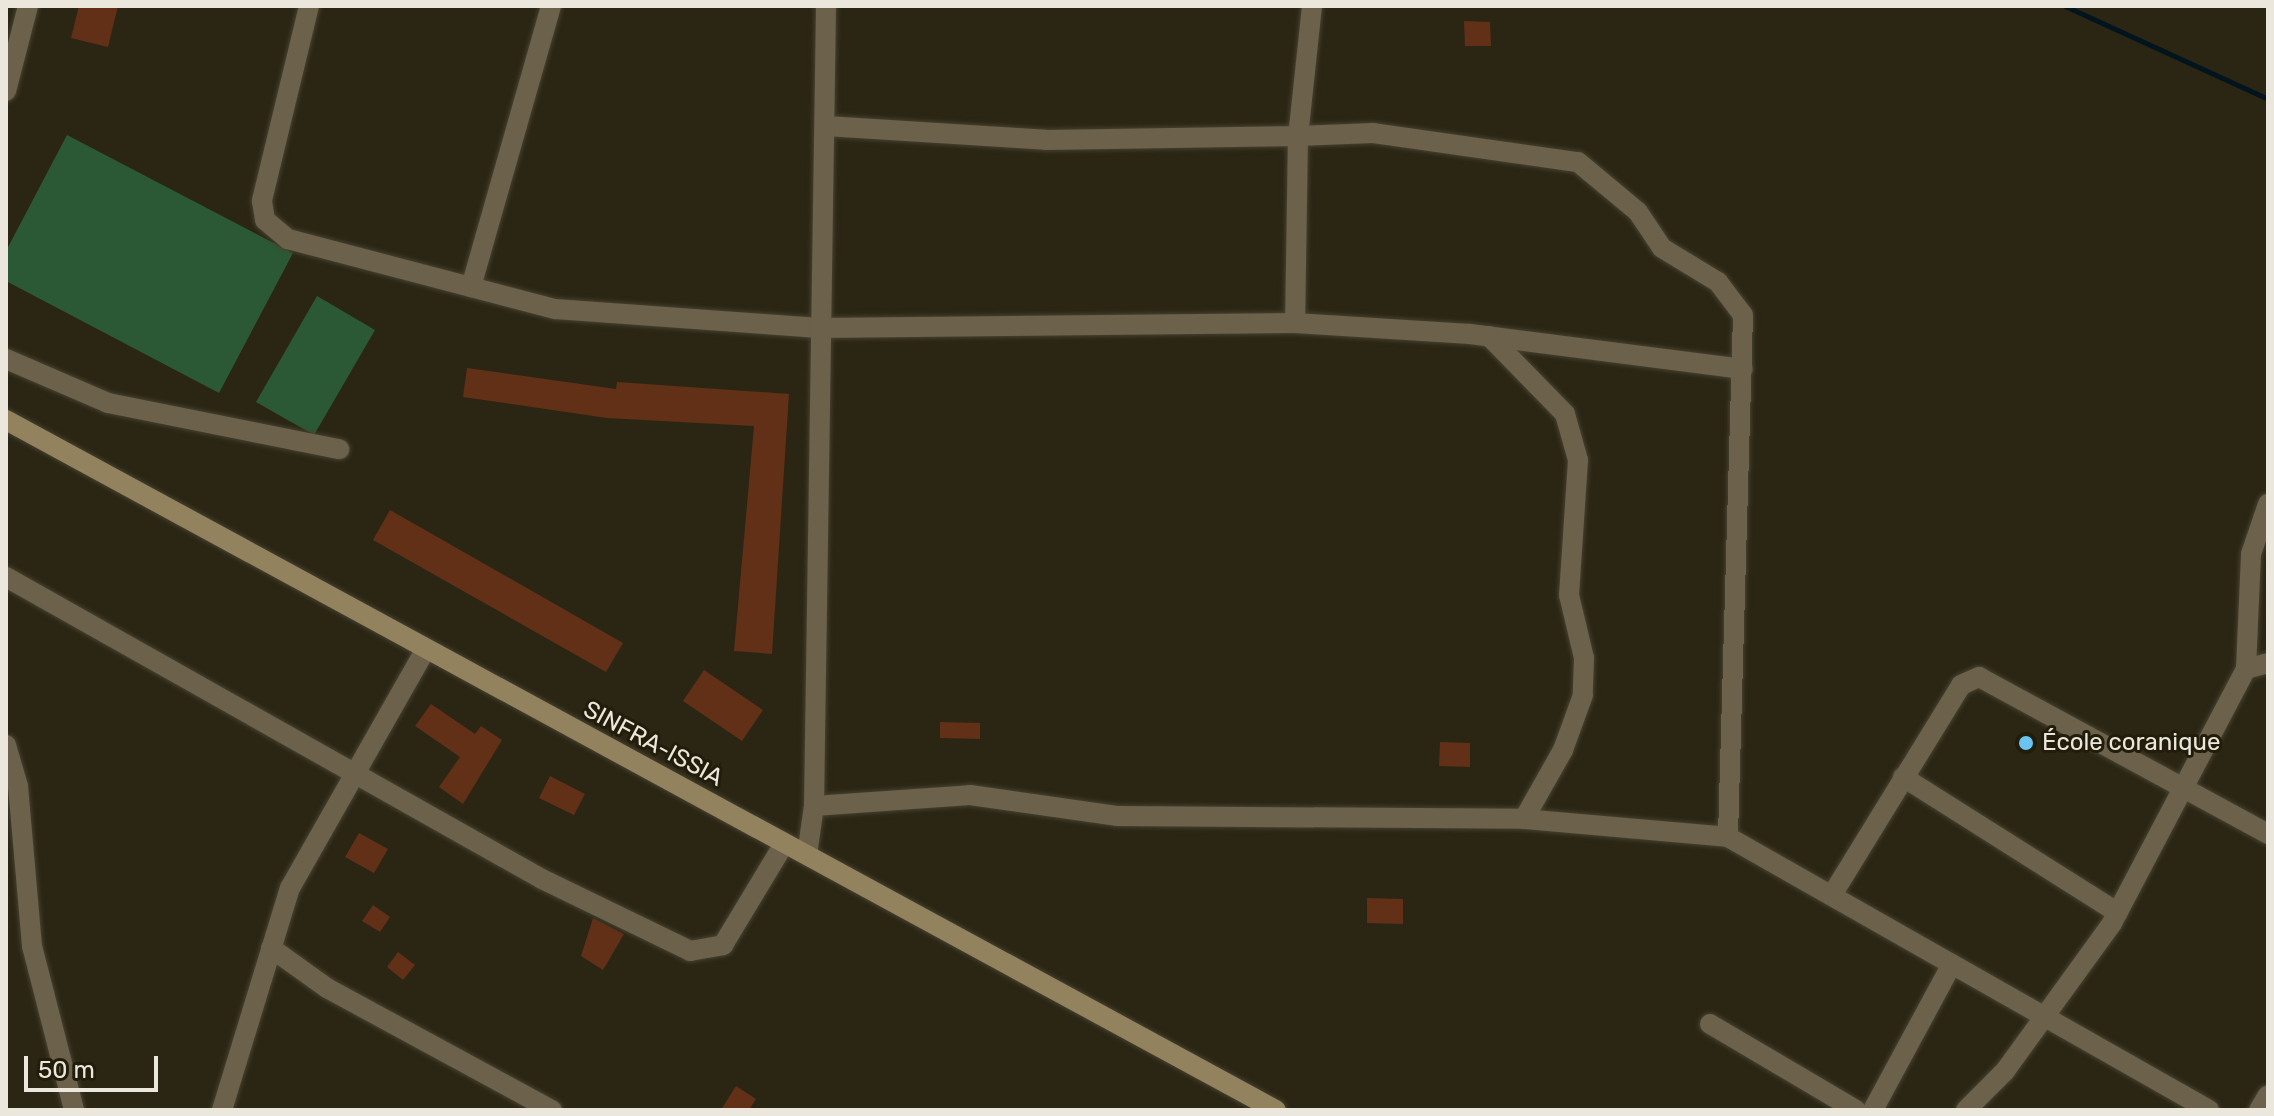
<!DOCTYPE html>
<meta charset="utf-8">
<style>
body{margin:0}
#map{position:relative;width:2274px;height:1116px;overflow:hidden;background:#2b2614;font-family:Rubik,sans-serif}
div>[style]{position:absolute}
.green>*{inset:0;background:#2c5935}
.stream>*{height:5px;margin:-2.5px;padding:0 2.5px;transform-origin:2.5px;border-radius:2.5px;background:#02141d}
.building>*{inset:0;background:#613017}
.roads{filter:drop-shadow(0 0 2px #464130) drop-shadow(0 0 2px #464130)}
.street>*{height:20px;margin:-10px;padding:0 10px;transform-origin:10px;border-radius:10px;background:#6c614b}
.secondary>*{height:20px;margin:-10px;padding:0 10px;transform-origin:10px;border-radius:10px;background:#93825e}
.dots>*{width:22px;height:22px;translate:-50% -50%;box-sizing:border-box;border:4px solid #221d0b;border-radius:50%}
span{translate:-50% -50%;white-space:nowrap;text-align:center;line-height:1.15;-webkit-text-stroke:6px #221d0b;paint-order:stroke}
.poi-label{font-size:24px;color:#ebe7dc}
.left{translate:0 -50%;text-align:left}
.street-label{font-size:24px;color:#ebe7dc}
.frame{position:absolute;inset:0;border:8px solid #ebe7dc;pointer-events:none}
.scale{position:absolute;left:24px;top:1056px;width:134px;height:36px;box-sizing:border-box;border:4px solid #ebe7dc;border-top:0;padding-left:10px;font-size:24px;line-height:28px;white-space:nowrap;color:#ebe7dc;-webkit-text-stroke:6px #221d0b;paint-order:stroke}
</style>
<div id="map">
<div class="green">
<div style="clip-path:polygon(67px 135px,293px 253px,219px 393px,6px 281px,6px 251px)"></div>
<div style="clip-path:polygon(317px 296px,375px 330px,314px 435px,256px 402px)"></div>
</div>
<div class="stream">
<div style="left:2065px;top:6px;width:223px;rotate:24.6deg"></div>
</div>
<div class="building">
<div style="clip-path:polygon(79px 6px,118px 6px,108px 47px,71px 38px)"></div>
<div style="clip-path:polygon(1464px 21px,1490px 22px,1491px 46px,1465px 46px)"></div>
<div style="clip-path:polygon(467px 368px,616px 389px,617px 382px,789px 394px,772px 654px,734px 651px,754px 426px,607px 418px,463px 397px)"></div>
<div style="clip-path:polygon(390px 510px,623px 643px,606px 672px,373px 540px)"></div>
<div style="clip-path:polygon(704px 670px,763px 710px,742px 741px,683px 701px)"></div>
<div style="clip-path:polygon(431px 704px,475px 734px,481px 726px,502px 740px,463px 804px,439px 787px,460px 757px,415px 726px)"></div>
<div style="clip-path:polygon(940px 722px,980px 723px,980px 739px,940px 738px)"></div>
<div style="clip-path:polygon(1440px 742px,1470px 743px,1470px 767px,1439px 766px)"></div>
<div style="clip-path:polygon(550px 776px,585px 794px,574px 815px,539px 798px)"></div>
<div style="clip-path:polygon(359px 833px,388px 849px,374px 873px,345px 857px)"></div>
<div style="clip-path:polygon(1367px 898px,1403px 899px,1403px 924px,1367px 923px)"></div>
<div style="clip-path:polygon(373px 905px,390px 917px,380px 932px,362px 921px)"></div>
<div style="clip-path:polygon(593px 918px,624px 934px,603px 970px,581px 956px)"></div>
<div style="clip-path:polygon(398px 952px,415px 965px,403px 980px,387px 967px)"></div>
<div style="clip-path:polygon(736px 1086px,756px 1099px,749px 1110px,721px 1110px)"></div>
</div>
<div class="roads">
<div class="street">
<div style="left:309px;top:6px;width:201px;rotate:103.6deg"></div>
<div style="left:262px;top:201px;width:19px;rotate:81deg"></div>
<div style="left:265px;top:220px;width:30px;rotate:40deg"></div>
<div style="left:288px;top:239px;width:276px;rotate:14.7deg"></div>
<div style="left:555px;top:309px;width:265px;rotate:4.1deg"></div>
<div style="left:819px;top:328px;width:476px;rotate:-0.6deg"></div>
<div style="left:1295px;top:323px;width:175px;rotate:3.6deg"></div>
<div style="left:1470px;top:334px;width:275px;rotate:7.3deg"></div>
<div style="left:1312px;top:6px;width:131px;rotate:96.1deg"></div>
<div style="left:1298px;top:136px;width:75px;rotate:-2.3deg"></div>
<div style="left:1373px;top:133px;width:207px;rotate:8.1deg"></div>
<div style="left:1578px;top:162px;width:78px;rotate:39.8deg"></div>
<div style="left:1638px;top:212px;width:43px;rotate:56.3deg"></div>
<div style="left:1662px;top:248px;width:66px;rotate:31.3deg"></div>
<div style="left:1718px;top:282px;width:41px;rotate:52.9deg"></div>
<div style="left:1743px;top:315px;width:522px;rotate:91.65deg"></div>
<div style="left:6px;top:91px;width:88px;rotate:-75.5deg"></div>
<div style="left:826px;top:126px;width:220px;rotate:3.6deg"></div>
<div style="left:1046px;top:140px;width:252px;rotate:-0.9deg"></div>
<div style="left:1298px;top:136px;width:187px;rotate:90.9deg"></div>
<div style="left:471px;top:287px;width:292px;rotate:-74.1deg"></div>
<div style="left:1489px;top:336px;width:109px;rotate:45.7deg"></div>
<div style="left:1565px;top:414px;width:48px;rotate:74.2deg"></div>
<div style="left:1578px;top:460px;width:135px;rotate:93.8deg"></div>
<div style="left:1569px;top:595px;width:65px;rotate:76.6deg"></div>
<div style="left:1584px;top:658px;width:37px;rotate:92deg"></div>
<div style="left:1583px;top:695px;width:59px;rotate:110deg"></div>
<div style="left:1563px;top:750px;width:79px;rotate:119.5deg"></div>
<div style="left:6px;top:359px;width:111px;rotate:23.3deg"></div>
<div style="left:108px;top:403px;width:236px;rotate:11.3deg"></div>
<div style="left:6px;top:577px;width:615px;rotate:29.4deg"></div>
<div style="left:542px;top:879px;width:165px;rotate:25.9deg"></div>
<div style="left:690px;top:951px;width:34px;rotate:-10deg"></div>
<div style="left:723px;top:945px;width:118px;rotate:-58.9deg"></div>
<div style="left:2246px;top:669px;width:23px;rotate:-15deg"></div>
<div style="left:6px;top:745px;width:43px;rotate:73.7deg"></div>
<div style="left:18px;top:786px;width:161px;rotate:85deg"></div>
<div style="left:32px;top:946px;width:169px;rotate:75.6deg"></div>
<div style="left:1903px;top:777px;width:254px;rotate:32.3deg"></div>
<div style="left:814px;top:806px;width:156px;rotate:-4deg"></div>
<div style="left:970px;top:795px;width:148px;rotate:8.1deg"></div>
<div style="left:1117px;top:816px;width:407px;rotate:0.4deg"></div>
<div style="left:1524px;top:819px;width:205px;rotate:5deg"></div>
<div style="left:1728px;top:837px;width:553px;rotate:29.58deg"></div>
<div style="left:807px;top:855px;width:49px;rotate:-81.9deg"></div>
<div style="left:814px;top:806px;width:800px;rotate:-89.14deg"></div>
<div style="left:1832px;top:895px;width:246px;rotate:-58.4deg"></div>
<div style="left:1961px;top:685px;width:20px;rotate:-24deg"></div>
<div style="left:1979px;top:677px;width:329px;rotate:28.5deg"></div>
<div style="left:271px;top:948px;width:69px;rotate:35.5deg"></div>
<div style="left:327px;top:988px;width:256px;rotate:28.5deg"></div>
<div style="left:1710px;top:1024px;width:169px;rotate:30.5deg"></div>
<div style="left:222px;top:1110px;width:232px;rotate:-73deg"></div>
<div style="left:290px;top:888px;width:274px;rotate:-60.4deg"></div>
<div style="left:1873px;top:1110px;width:166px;rotate:-61.6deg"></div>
<div style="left:1966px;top:1110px;width:55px;rotate:-45deg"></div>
<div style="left:2005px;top:1071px;width:183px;rotate:-54.1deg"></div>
<div style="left:2112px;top:923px;width:287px;rotate:-62.2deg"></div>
<div style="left:2246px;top:669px;width:115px;rotate:-87.5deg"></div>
<div style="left:2251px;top:554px;width:53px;rotate:-71.2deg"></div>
<div style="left:2259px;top:1110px;width:17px;rotate:-59deg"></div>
</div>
<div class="secondary">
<div style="left:6px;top:420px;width:1445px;rotate:28.52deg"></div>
</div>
</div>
<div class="dots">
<div style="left:2026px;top:743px;background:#6ac3f1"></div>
</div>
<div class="poi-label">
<span class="left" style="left:2042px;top:743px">École coranique</span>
</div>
<div class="street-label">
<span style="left:653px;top:744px;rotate:28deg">SINFRA-ISSIA</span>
</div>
<div class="frame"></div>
<div class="scale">50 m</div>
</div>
